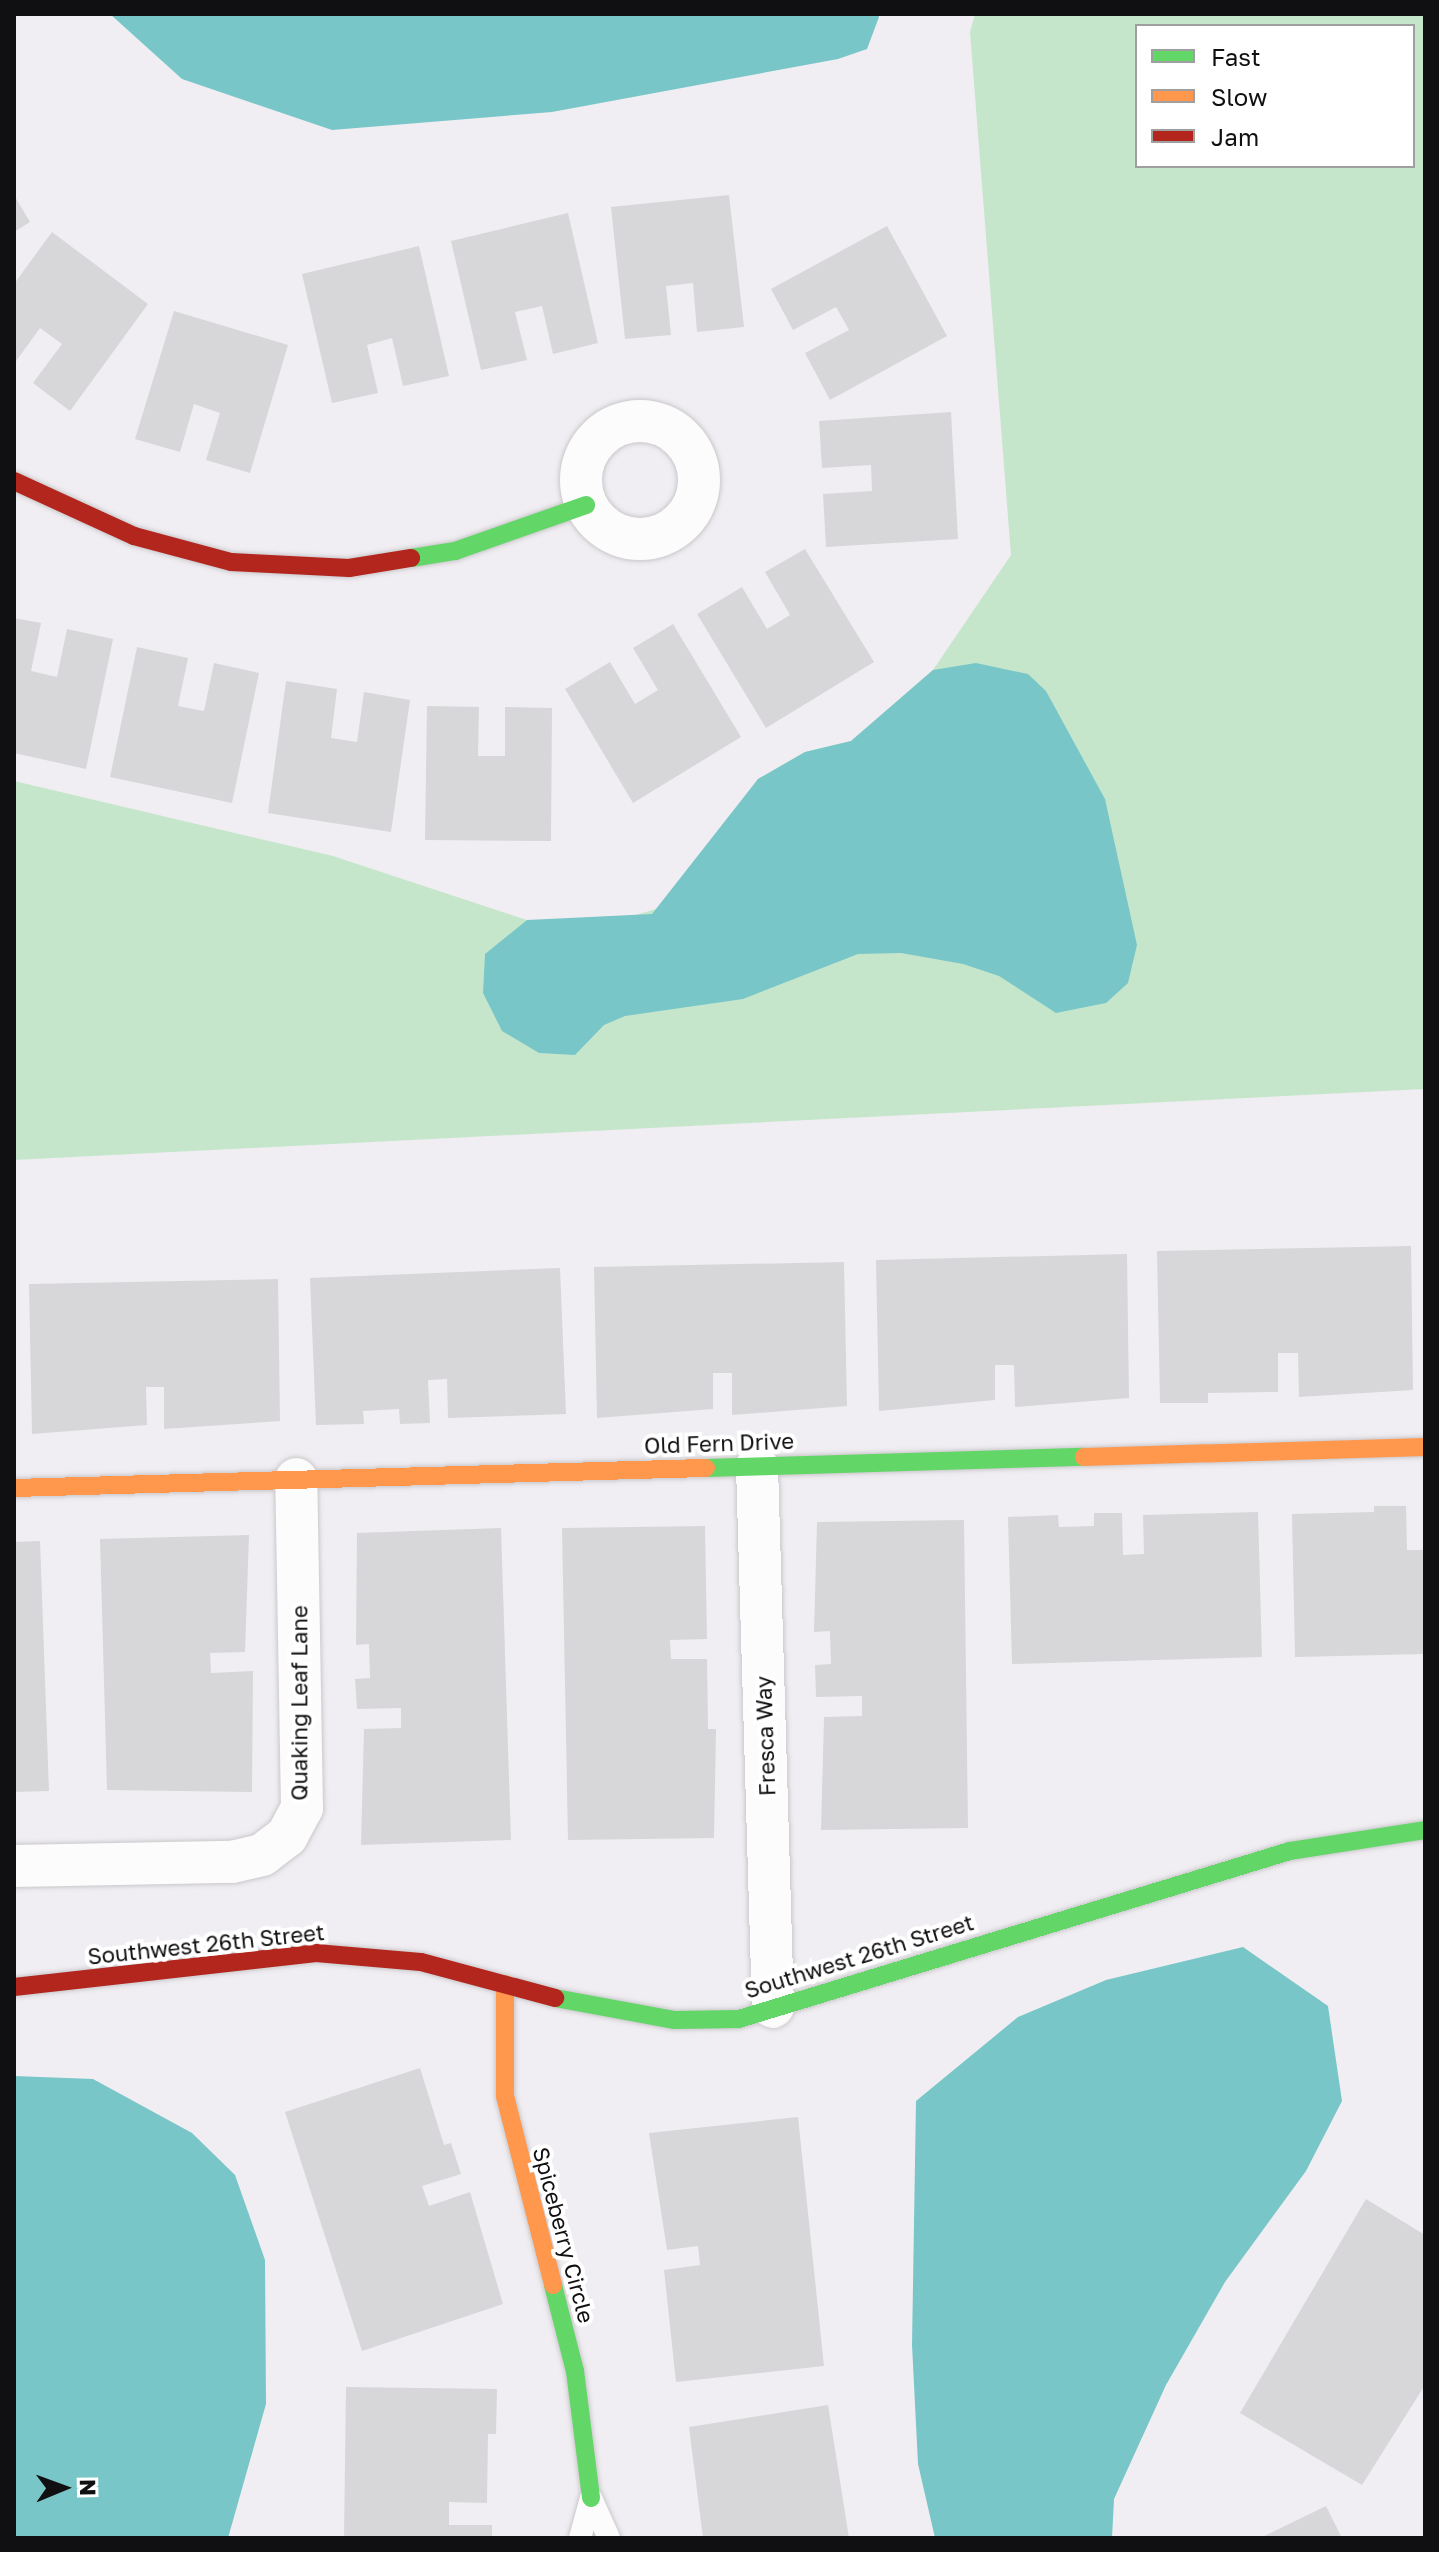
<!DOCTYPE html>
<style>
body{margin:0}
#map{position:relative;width:1439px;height:2552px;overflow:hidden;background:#f0eef2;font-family:"Golos Text",sans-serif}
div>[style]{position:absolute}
.green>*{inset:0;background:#c6e6cc}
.water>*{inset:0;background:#79c6c9}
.building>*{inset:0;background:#d7d6d9}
.roads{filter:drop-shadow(0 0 2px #cac8cb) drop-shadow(0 0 2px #cac8cb)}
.lane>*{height:22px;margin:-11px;padding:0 11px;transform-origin:11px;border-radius:11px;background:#fdfcfd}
.street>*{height:42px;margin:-21px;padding:0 21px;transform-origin:21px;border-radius:21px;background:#fdfcfd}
.street>.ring{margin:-21px;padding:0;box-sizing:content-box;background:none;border:42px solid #fdfcfd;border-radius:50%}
.fast>*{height:18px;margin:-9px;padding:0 9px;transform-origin:9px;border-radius:9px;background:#63d668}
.slow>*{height:18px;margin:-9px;padding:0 9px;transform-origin:9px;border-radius:9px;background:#ff974d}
.jam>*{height:18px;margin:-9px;padding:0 9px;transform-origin:9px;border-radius:9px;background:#b3261e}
span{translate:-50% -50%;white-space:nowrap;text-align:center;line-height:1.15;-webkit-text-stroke:8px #fff;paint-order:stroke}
.street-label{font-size:22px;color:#100f11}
.frame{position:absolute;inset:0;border:16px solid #100f11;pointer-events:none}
.legend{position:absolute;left:1135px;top:24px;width:280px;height:144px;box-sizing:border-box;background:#fff;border:2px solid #9f9fa0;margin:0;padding:10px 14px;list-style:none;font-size:24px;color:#100f11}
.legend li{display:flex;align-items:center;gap:16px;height:40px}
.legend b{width:40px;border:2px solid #9f9fa0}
.north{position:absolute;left:24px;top:2448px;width:80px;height:80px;-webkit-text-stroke:6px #fff;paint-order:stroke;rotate:89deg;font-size:22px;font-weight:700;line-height:32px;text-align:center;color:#100f11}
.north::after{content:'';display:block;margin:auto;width:28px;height:36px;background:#100f11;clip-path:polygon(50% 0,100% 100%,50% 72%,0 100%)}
</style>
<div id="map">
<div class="green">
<div style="clip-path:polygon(evenodd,975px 14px,1425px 14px,1425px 1089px,14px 1160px,14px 781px,333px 856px,527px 920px,622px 919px,663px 907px,758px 779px,805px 752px,851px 741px,933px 670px,1011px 555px,970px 32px,975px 14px,1137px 26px,1413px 26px,1413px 166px,1137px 166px,1137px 26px)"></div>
</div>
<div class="water">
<div style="clip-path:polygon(110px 14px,878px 14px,879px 17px,867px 49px,838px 59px,552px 112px,332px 130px,182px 79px)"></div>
<div style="clip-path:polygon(976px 663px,1028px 674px,1046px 691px,1105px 799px,1137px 945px,1128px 983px,1106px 1003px,1056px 1013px,999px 976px,963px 964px,901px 953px,858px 954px,743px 999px,625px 1016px,604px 1025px,575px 1055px,539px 1053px,502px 1031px,483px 993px,485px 954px,527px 920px,652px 914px,758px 779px,805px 752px,851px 741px,933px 670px)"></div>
<div style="clip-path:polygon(1243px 1947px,1328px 2006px,1342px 2101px,1306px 2171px,1225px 2282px,1166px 2385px,1114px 2499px,1112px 2538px,935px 2538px,918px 2464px,912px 2345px,916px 2101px,1018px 2017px,1106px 1980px)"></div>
<div style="clip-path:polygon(14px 2076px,93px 2079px,192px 2133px,235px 2175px,265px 2260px,266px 2404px,228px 2538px,14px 2538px)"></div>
</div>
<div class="building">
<div style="clip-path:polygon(14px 195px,30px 222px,14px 232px)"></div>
<div style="clip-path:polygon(729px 195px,744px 327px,697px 332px,693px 283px,666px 286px,671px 335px,625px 339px,611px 207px)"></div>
<div style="clip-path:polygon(568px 213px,598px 343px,553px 354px,542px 306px,515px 312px,527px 360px,481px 370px,451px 241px)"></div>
<div style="clip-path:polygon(887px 226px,947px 336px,830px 400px,805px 353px,849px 330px,836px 307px,793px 330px,771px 289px)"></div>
<div style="clip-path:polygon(52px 232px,148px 304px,70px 411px,33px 383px,62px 344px,40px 328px,14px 364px,14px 284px)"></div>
<div style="clip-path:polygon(419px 246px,449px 376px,403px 386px,392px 338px,367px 345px,378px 393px,332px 403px,302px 274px)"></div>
<div style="clip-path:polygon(174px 311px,288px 345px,250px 473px,206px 460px,220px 413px,194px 404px,180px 452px,135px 439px)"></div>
<div style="clip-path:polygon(951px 412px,958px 539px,826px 547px,823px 494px,872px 491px,871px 465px,822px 468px,819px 421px)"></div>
<div style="clip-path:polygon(805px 549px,874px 662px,766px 728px,697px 614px,742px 587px,767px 629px,790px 615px,765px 572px)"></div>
<div style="clip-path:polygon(14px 618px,41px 623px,31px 671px,57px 677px,67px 629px,113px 639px,86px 769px,14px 753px)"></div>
<div style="clip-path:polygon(673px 624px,741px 737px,633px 803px,565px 689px,610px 662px,635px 704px,658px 690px,633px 648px)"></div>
<div style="clip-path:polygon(137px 647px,188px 658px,178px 706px,204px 711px,214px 663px,259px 673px,232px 803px,110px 777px)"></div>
<div style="clip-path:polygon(286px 681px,337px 689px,331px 738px,357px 742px,364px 692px,410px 700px,391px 832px,268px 813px)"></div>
<div style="clip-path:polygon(427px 706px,479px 707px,478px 756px,505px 756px,505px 707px,552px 708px,551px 841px,425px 840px)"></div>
<div style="clip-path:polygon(1411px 1246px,1413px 1390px,1299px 1397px,1298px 1353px,1278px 1353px,1278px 1392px,1208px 1393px,1208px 1403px,1160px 1403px,1157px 1251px)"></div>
<div style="clip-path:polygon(1127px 1254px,1129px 1398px,1015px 1407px,1014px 1365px,995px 1365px,995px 1400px,879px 1411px,876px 1260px)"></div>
<div style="clip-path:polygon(844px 1262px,847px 1406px,732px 1415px,732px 1373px,713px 1373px,713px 1409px,597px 1418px,594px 1267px)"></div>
<div style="clip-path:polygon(560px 1268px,566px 1414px,448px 1418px,447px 1379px,428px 1380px,430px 1423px,400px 1424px,399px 1409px,363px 1411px,364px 1424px,316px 1425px,310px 1278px)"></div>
<div style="clip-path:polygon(278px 1279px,280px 1421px,164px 1429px,164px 1387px,146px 1387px,147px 1425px,32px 1434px,29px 1284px)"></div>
<div style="clip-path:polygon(1374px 1506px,1406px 1506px,1407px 1550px,1425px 1550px,1425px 1654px,1295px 1657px,1292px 1514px,1374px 1512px)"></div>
<div style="clip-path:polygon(1258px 1512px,1262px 1657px,1012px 1664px,1008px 1517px,1058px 1515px,1059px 1527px,1094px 1526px,1094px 1513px,1122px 1513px,1123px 1555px,1144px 1554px,1143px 1515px)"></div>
<div style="clip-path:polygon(964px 1520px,968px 1828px,821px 1830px,824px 1717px,862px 1716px,862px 1696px,816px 1697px,815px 1665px,831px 1664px,830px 1631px,814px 1632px,817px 1522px)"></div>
<div style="clip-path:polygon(705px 1526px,707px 1639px,670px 1640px,671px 1659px,707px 1659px,708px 1729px,716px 1729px,714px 1838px,568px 1840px,562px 1528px)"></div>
<div style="clip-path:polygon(501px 1528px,511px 1840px,361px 1845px,364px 1729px,401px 1728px,401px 1708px,357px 1709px,355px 1679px,370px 1678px,369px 1644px,356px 1645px,357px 1533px)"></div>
<div style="clip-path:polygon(249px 1535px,245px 1652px,210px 1653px,211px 1673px,253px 1671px,252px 1792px,107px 1790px,100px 1539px)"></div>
<div style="clip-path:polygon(40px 1541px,49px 1791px,14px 1792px,14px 1542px)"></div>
<div style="clip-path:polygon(420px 2068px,444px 2145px,451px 2143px,461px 2174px,422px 2186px,429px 2206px,470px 2192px,503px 2304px,362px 2351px,285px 2112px)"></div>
<div style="clip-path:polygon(798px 2117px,824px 2366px,676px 2382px,664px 2270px,700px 2265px,698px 2246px,667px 2250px,649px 2133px)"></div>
<div style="clip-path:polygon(1366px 2199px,1425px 2235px,1425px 2385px,1362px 2485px,1240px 2413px)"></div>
<div style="clip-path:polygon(346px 2387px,497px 2389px,496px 2434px,488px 2434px,487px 2503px,449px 2502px,449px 2525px,492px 2525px,492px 2538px,344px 2538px)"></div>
<div style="clip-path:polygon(828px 2405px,849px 2538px,703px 2538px,689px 2427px)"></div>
<div style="clip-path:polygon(1326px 2506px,1342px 2538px,1260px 2538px)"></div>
</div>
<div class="roads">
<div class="lane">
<div style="left:591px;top:2498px;width:44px;rotate:65.8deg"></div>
<div style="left:580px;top:2538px;width:41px;rotate:-74.6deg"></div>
</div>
<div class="street">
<div class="ring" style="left:581px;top:421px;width:76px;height:76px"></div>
<div style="left:757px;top:1466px;width:541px;rotate:88.31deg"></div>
<div style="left:14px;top:1866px;width:218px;rotate:-1.1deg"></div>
<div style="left:232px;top:1862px;width:31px;rotate:-13deg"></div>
<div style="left:262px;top:1855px;width:31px;rotate:-37deg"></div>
<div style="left:287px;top:1836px;width:32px;rotate:-62deg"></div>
<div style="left:302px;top:1808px;width:329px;rotate:-91deg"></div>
</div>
<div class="fast">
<div style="left:411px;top:558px;width:45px;rotate:-9deg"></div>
<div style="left:455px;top:551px;width:139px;rotate:-19.3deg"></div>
<div style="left:706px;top:1468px;width:378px;rotate:-1.7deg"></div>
<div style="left:555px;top:1998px;width:122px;rotate:10.4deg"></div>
<div style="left:675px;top:2020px;width:64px;rotate:-0.9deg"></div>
<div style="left:739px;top:2019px;width:576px;rotate:-16.96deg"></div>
<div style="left:1290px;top:1851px;width:137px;rotate:-8.8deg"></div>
<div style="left:553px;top:2285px;width:89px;rotate:75.7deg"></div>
<div style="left:575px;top:2371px;width:128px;rotate:82.8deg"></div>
</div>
<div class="slow">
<div style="left:1084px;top:1457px;width:341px;rotate:-1.7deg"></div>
<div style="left:14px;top:1488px;width:692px;rotate:-1.66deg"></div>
<div style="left:505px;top:1984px;width:112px;rotate:90deg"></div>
<div style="left:505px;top:2096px;width:195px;rotate:75.7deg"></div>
</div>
<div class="jam">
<div style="left:14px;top:481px;width:132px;rotate:24.6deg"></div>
<div style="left:134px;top:536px;width:100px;rotate:15deg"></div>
<div style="left:231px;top:562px;width:118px;rotate:2.9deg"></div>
<div style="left:349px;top:568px;width:63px;rotate:-9.2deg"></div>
<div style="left:14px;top:1987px;width:304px;rotate:-6.4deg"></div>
<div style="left:316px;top:1953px;width:105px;rotate:4.9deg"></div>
<div style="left:421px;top:1962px;width:139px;rotate:15deg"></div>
</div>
</div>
<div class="street-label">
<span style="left:719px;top:1443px;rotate:-2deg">Old Fern Drive</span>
<span style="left:299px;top:1703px;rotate:-90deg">Quaking Leaf Lane</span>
<span style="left:765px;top:1736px;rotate:-92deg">Fresca Way</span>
<span style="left:206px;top:1944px;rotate:-6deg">Southwest 26th Street</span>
<span style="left:859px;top:1956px;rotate:-17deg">Southwest 26th Street</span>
<span style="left:564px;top:2235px;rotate:75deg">Spiceberry Circle</span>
</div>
<div class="frame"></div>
<ul class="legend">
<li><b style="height:10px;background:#63d668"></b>Fast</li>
<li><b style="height:10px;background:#ff974d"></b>Slow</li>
<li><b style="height:10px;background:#b3261e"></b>Jam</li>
</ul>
<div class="north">N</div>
</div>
